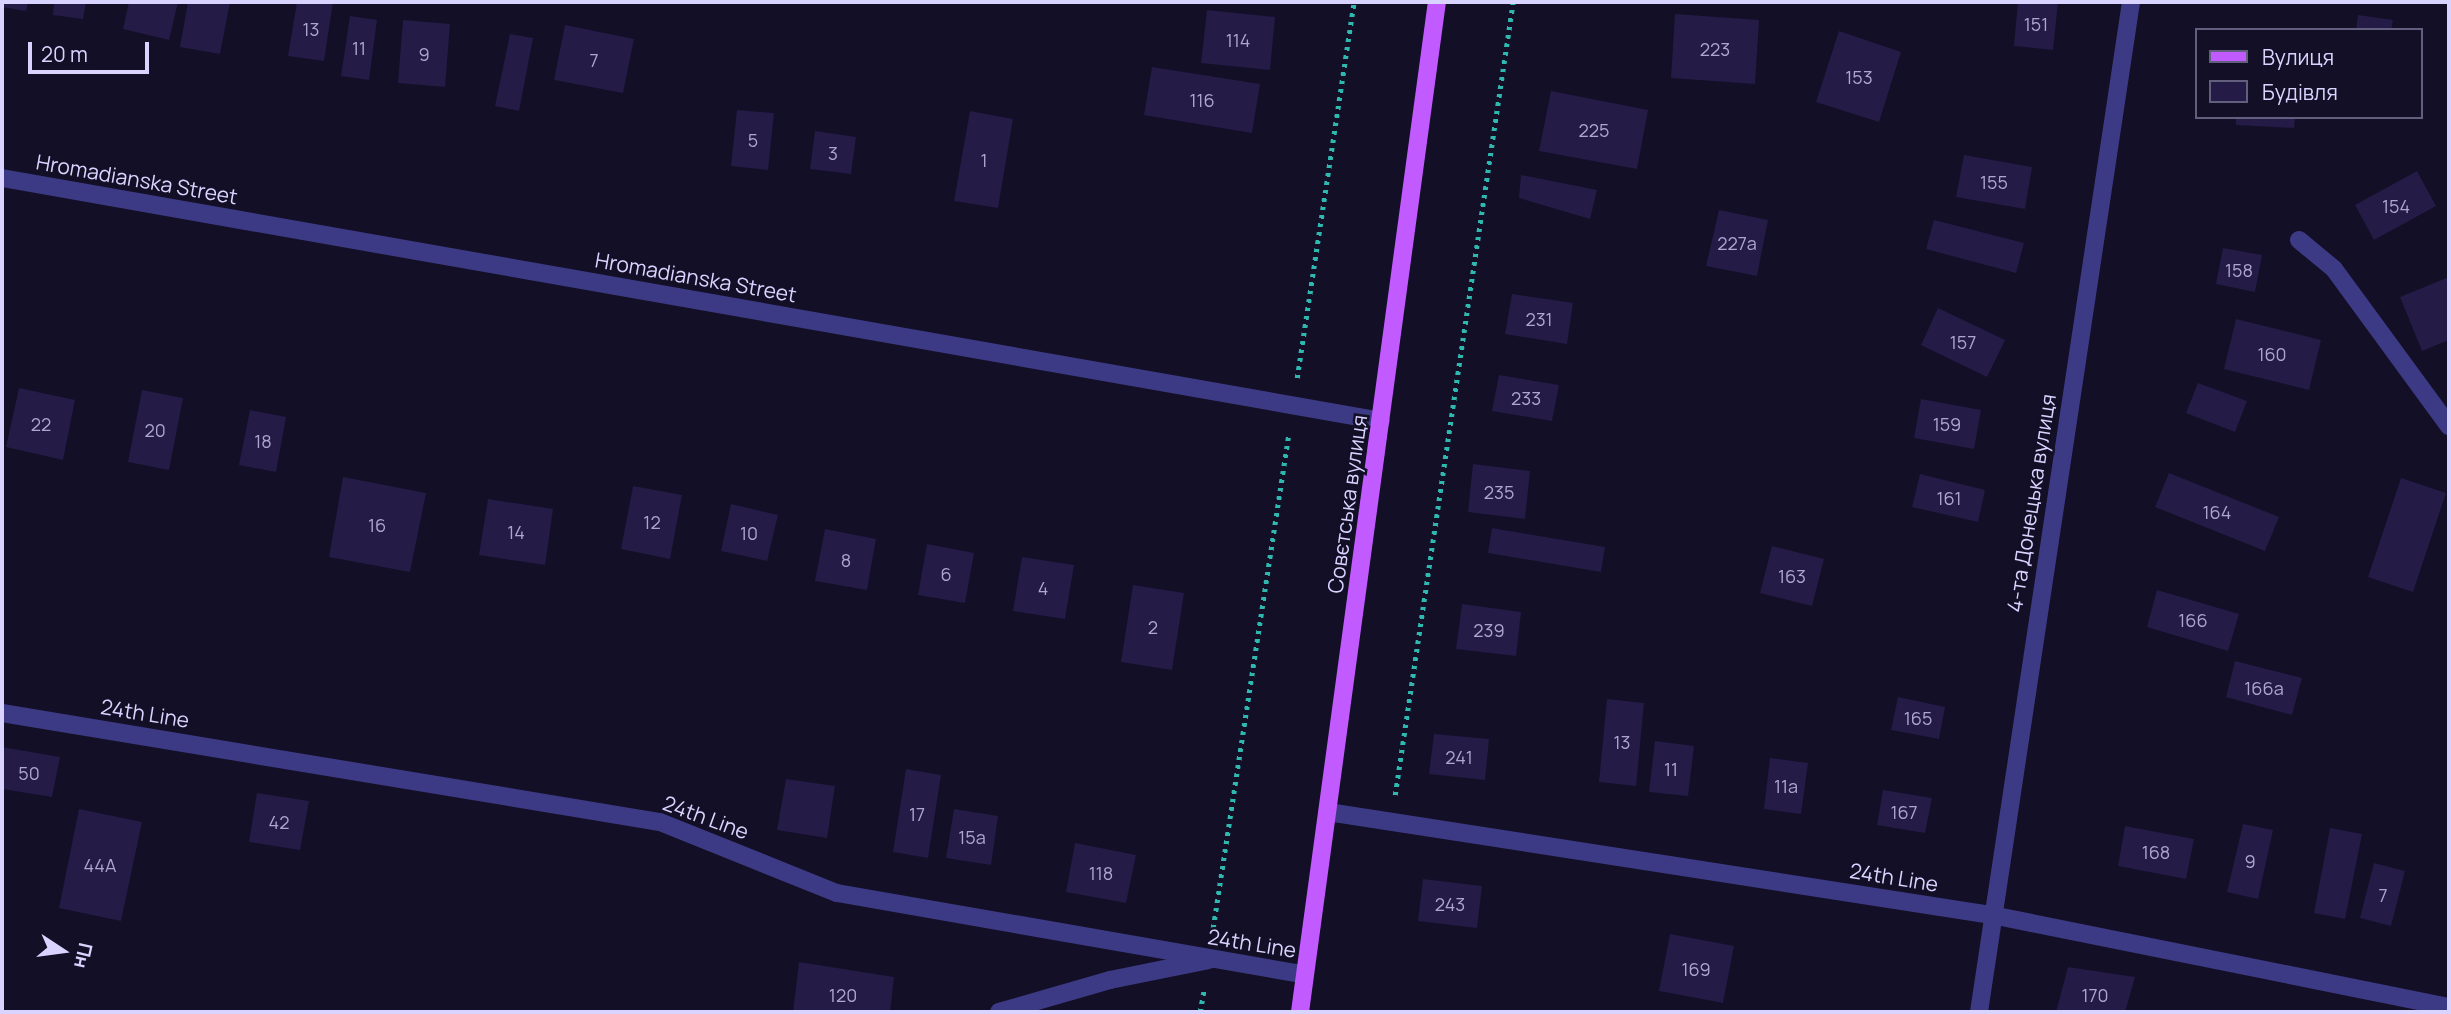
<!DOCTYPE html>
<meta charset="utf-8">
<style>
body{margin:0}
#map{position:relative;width:2451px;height:1014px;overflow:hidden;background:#130f26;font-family:Manrope,sans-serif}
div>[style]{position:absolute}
.building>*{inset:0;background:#241b47}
.path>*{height:4.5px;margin-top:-2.25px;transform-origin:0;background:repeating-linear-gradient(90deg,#2fb8b0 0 3.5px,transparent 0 8.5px)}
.lane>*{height:18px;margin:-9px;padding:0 9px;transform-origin:9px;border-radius:9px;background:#3d3a85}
.street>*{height:18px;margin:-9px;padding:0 9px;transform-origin:9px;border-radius:9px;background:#3d3a85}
.primary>*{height:18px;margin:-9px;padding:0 9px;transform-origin:9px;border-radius:9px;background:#c25bff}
span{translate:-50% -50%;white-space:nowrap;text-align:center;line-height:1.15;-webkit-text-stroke:5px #130f26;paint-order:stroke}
.number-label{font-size:18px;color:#aca6d1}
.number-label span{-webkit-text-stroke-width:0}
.street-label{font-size:21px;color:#d9d4ff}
.frame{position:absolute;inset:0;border:4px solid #d9d4ff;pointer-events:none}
.legend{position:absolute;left:2195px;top:28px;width:228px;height:91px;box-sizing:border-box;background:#130f26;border:2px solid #625e7d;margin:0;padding:9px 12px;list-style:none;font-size:21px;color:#d9d4ff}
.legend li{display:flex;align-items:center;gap:14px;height:35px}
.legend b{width:35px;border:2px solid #625e7d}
.north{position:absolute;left:28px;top:916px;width:70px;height:70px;-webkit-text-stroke:5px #130f26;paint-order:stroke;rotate:103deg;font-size:19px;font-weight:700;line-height:28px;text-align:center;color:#d9d4ff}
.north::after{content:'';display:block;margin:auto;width:24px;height:32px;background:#d9d4ff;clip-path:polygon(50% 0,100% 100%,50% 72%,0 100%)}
.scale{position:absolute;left:28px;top:42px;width:121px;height:32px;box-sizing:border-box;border:4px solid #d9d4ff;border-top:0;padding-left:9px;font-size:21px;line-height:24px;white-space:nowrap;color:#d9d4ff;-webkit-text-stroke:5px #130f26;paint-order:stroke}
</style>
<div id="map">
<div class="building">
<div style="clip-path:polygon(2px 2px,28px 2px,26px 11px,2px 7px)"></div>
<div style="clip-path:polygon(54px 2px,86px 2px,83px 19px,53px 15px)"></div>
<div style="clip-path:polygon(129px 2px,178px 2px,169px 40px,123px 29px)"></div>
<div style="clip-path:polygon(188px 2px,230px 2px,220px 54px,180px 47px)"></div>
<div style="clip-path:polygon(297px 2px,333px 2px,324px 61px,288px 56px)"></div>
<div style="clip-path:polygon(2018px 2px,2058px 2px,2053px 50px,2014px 46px)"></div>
<div style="clip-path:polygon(1207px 10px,1275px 17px,1270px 70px,1201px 63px)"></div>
<div style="clip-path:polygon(1675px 14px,1759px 20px,1755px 84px,1671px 78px)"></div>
<div style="clip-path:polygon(2358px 15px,2393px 20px,2391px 30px,2356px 30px)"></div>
<div style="clip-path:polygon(350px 16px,377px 20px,369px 80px,341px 76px)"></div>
<div style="clip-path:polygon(403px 20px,450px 24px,445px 87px,398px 83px)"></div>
<div style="clip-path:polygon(565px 25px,634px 39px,623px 93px,554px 80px)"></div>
<div style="clip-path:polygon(1839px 31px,1901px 52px,1879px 122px,1816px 102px)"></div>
<div style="clip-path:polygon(510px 34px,533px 38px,519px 111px,495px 106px)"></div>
<div style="clip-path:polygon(1152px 67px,1260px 84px,1252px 133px,1144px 115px)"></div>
<div style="clip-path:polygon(1551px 91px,1648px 110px,1637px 169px,1539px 151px)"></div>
<div style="clip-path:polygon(737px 110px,774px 113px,768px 170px,731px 166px)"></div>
<div style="clip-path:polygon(970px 111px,1013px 119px,998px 208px,954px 201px)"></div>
<div style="clip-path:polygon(2236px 117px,2295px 117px,2294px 128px,2236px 125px)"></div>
<div style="clip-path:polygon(815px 131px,856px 137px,851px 174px,810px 169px)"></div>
<div style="clip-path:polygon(1964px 155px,2032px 167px,2025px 209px,1956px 197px)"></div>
<div style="clip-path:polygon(2417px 171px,2436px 206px,2374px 240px,2355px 205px)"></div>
<div style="clip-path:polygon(1521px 175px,1597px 190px,1590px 219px,1519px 198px)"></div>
<div style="clip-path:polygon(1719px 210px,1768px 220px,1757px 276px,1706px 266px)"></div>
<div style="clip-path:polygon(1934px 220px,2024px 243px,2016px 273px,1926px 249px)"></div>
<div style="clip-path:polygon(2223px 248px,2262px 255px,2255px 292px,2216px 284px)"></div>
<div style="clip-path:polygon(2449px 277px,2449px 340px,2422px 351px,2400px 297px)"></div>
<div style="clip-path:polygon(1512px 294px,1573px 303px,1567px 344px,1505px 334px)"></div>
<div style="clip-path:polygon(1938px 308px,2005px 340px,1987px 377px,1921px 345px)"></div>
<div style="clip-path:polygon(2236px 319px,2321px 340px,2309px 390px,2224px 369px)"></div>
<div style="clip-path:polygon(1499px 375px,1559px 385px,1552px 421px,1492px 411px)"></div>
<div style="clip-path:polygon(2198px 383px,2247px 401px,2235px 432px,2186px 413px)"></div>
<div style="clip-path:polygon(19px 388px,75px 400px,63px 460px,6px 447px)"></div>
<div style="clip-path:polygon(142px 390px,183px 398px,169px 470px,128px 462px)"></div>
<div style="clip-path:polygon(1921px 399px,1981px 410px,1974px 449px,1914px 438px)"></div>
<div style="clip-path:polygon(250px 410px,286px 417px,276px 472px,239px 465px)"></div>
<div style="clip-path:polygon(1473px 464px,1530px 471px,1525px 519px,1468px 512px)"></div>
<div style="clip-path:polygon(2169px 473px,2279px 517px,2265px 551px,2155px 507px)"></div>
<div style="clip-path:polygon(1920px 474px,1985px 490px,1978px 522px,1912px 507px)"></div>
<div style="clip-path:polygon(343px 477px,426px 493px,410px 572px,329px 557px)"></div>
<div style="clip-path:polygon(2401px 478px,2446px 493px,2413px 592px,2368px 577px)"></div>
<div style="clip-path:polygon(633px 486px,682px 495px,670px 559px,621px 549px)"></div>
<div style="clip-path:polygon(488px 499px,553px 509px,545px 565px,479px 555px)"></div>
<div style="clip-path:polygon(731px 504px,778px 515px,767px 561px,721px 551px)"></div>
<div style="clip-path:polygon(1492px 528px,1605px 547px,1601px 572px,1488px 553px)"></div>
<div style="clip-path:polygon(825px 529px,876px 539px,867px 590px,815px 581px)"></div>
<div style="clip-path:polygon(927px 544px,974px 553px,965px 603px,918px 595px)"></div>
<div style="clip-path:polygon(1772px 546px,1824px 559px,1812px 606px,1760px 593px)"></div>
<div style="clip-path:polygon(1022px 557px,1074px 565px,1065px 619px,1013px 611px)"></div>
<div style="clip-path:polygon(1133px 585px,1184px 593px,1172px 670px,1121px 662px)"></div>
<div style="clip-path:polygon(2157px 590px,2239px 614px,2228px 651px,2147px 627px)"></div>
<div style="clip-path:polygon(1462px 604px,1521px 612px,1516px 656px,1456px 649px)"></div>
<div style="clip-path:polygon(2235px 661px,2302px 678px,2292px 715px,2226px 697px)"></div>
<div style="clip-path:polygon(1898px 697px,1945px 707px,1939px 739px,1891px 730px)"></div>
<div style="clip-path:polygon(1607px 699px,1644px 703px,1636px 786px,1599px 782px)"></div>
<div style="clip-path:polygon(1434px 734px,1489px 739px,1485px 780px,1429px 774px)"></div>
<div style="clip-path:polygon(1655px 741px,1694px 746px,1688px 796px,1649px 792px)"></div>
<div style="clip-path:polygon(2px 747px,60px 757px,52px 797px,2px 789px)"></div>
<div style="clip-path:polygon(1770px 758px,1808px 763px,1801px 814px,1764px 809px)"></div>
<div style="clip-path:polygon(906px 769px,941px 775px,928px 858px,893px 852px)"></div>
<div style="clip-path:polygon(786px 779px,835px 786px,827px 838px,777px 830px)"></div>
<div style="clip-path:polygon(1883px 790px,1932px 798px,1925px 833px,1877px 825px)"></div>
<div style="clip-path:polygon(257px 793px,309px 801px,300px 850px,249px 842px)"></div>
<div style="clip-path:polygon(79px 809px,142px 822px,121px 921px,59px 908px)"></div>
<div style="clip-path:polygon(954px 809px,998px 816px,991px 865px,946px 858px)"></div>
<div style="clip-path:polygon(2243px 824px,2273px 830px,2258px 899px,2227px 892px)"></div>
<div style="clip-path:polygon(2125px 826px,2194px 839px,2186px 879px,2118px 866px)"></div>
<div style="clip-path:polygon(2330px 828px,2362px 834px,2345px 919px,2314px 913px)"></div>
<div style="clip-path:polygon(1075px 843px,1136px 855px,1126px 903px,1066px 892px)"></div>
<div style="clip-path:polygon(2374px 863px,2405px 871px,2391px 926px,2360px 918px)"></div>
<div style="clip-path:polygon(1423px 879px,1482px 886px,1477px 928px,1418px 921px)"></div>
<div style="clip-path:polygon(1670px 934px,1734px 946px,1723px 1003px,1659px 991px)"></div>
<div style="clip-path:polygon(799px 962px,894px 977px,890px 1012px,793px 1012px)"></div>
<div style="clip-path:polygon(2068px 967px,2135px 977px,2125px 1012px,2056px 1012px)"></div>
</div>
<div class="path">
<div style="left:1297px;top:378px;width:380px;rotate:-81.4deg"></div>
<div style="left:1395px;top:795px;width:802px;rotate:-81.54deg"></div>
<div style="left:1213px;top:928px;width:499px;rotate:-81.3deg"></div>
<div style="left:1200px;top:1012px;width:23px;rotate:-80deg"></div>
</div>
<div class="lane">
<div style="left:2299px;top:240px;width:45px;rotate:39.6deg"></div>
<div style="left:2334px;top:269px;width:195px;rotate:53.8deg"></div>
<div style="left:999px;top:1012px;width:116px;rotate:-16.1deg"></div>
<div style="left:1110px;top:980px;width:100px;rotate:-11.5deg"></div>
</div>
<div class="street">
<div style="left:2px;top:178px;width:1400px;rotate:9.99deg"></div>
<div style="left:2px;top:713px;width:667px;rotate:9.41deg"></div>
<div style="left:660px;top:822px;width:191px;rotate:21.9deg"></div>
<div style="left:837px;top:893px;width:475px;rotate:9.9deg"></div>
<div style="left:1328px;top:812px;width:672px;rotate:8.82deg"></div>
<div style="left:1992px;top:915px;width:466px;rotate:11.4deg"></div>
<div style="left:1979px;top:1012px;width:1021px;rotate:-81.44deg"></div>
</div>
<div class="primary">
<div style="left:1300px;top:1012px;width:1019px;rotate:-82.28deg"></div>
</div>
<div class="number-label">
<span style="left:2036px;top:24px">151</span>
<span style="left:311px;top:29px">13</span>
<span style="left:1238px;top:40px">114</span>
<span style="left:359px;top:48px">11</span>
<span style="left:1715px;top:49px">223</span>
<span style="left:424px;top:54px">9</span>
<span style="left:594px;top:60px">7</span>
<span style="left:1859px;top:77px">153</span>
<span style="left:1202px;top:100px">116</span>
<span style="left:1594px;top:130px">225</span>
<span style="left:753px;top:140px">5</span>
<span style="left:833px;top:153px">3</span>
<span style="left:984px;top:160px">1</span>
<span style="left:1994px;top:182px">155</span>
<span style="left:2396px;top:206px">154</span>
<span style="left:1737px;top:243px">227а</span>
<span style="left:2239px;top:270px">158</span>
<span style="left:1539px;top:319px">231</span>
<span style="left:1963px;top:342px">157</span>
<span style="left:2272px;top:354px">160</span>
<span style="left:1526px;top:398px">233</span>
<span style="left:41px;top:424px">22</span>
<span style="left:1947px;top:424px">159</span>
<span style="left:155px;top:430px">20</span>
<span style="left:263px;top:441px">18</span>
<span style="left:1499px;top:492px">235</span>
<span style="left:1949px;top:498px">161</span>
<span style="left:2217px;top:512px">164</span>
<span style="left:652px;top:522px">12</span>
<span style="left:377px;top:525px">16</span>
<span style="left:516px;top:532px">14</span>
<span style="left:749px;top:533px">10</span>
<span style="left:846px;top:560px">8</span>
<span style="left:946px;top:574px">6</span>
<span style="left:1792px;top:576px">163</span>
<span style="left:1043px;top:588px">4</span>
<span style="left:2193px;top:620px">166</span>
<span style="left:1153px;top:627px">2</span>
<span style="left:1489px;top:630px">239</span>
<span style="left:2264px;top:688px">166а</span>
<span style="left:1918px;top:718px">165</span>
<span style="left:1622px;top:742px">13</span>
<span style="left:1459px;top:757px">241</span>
<span style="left:1671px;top:769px">11</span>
<span style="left:29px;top:773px">50</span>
<span style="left:1786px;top:786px">11а</span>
<span style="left:1904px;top:812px">167</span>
<span style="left:917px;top:814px">17</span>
<span style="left:279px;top:822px">42</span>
<span style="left:972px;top:837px">15а</span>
<span style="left:2156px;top:852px">168</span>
<span style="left:2250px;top:861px">9</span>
<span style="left:100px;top:865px">44А</span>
<span style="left:1101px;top:873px">118</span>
<span style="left:2383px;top:895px">7</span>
<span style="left:1450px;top:904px">243</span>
<span style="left:1696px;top:969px">169</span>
<span style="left:843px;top:995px">120</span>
<span style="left:2095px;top:995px">170</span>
</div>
<div class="street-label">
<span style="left:137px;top:179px;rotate:10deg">Hromadianska Street</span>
<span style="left:696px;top:277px;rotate:10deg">Hromadianska Street</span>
<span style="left:2031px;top:503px;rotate:-81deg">4-та Донецька вулиця</span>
<span style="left:1347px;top:504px;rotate:-82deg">Совєтська вулиця</span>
<span style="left:145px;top:713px;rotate:9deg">24th Line</span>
<span style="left:706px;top:817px;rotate:20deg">24th Line</span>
<span style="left:1894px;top:877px;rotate:9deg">24th Line</span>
<span style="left:1252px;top:943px;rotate:9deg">24th Line</span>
</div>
<div class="frame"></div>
<ul class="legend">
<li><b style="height:9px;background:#c25bff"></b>Вулиця</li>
<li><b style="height:19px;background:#241b47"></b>Будівля</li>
</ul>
<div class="north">Пн</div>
<div class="scale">20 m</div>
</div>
